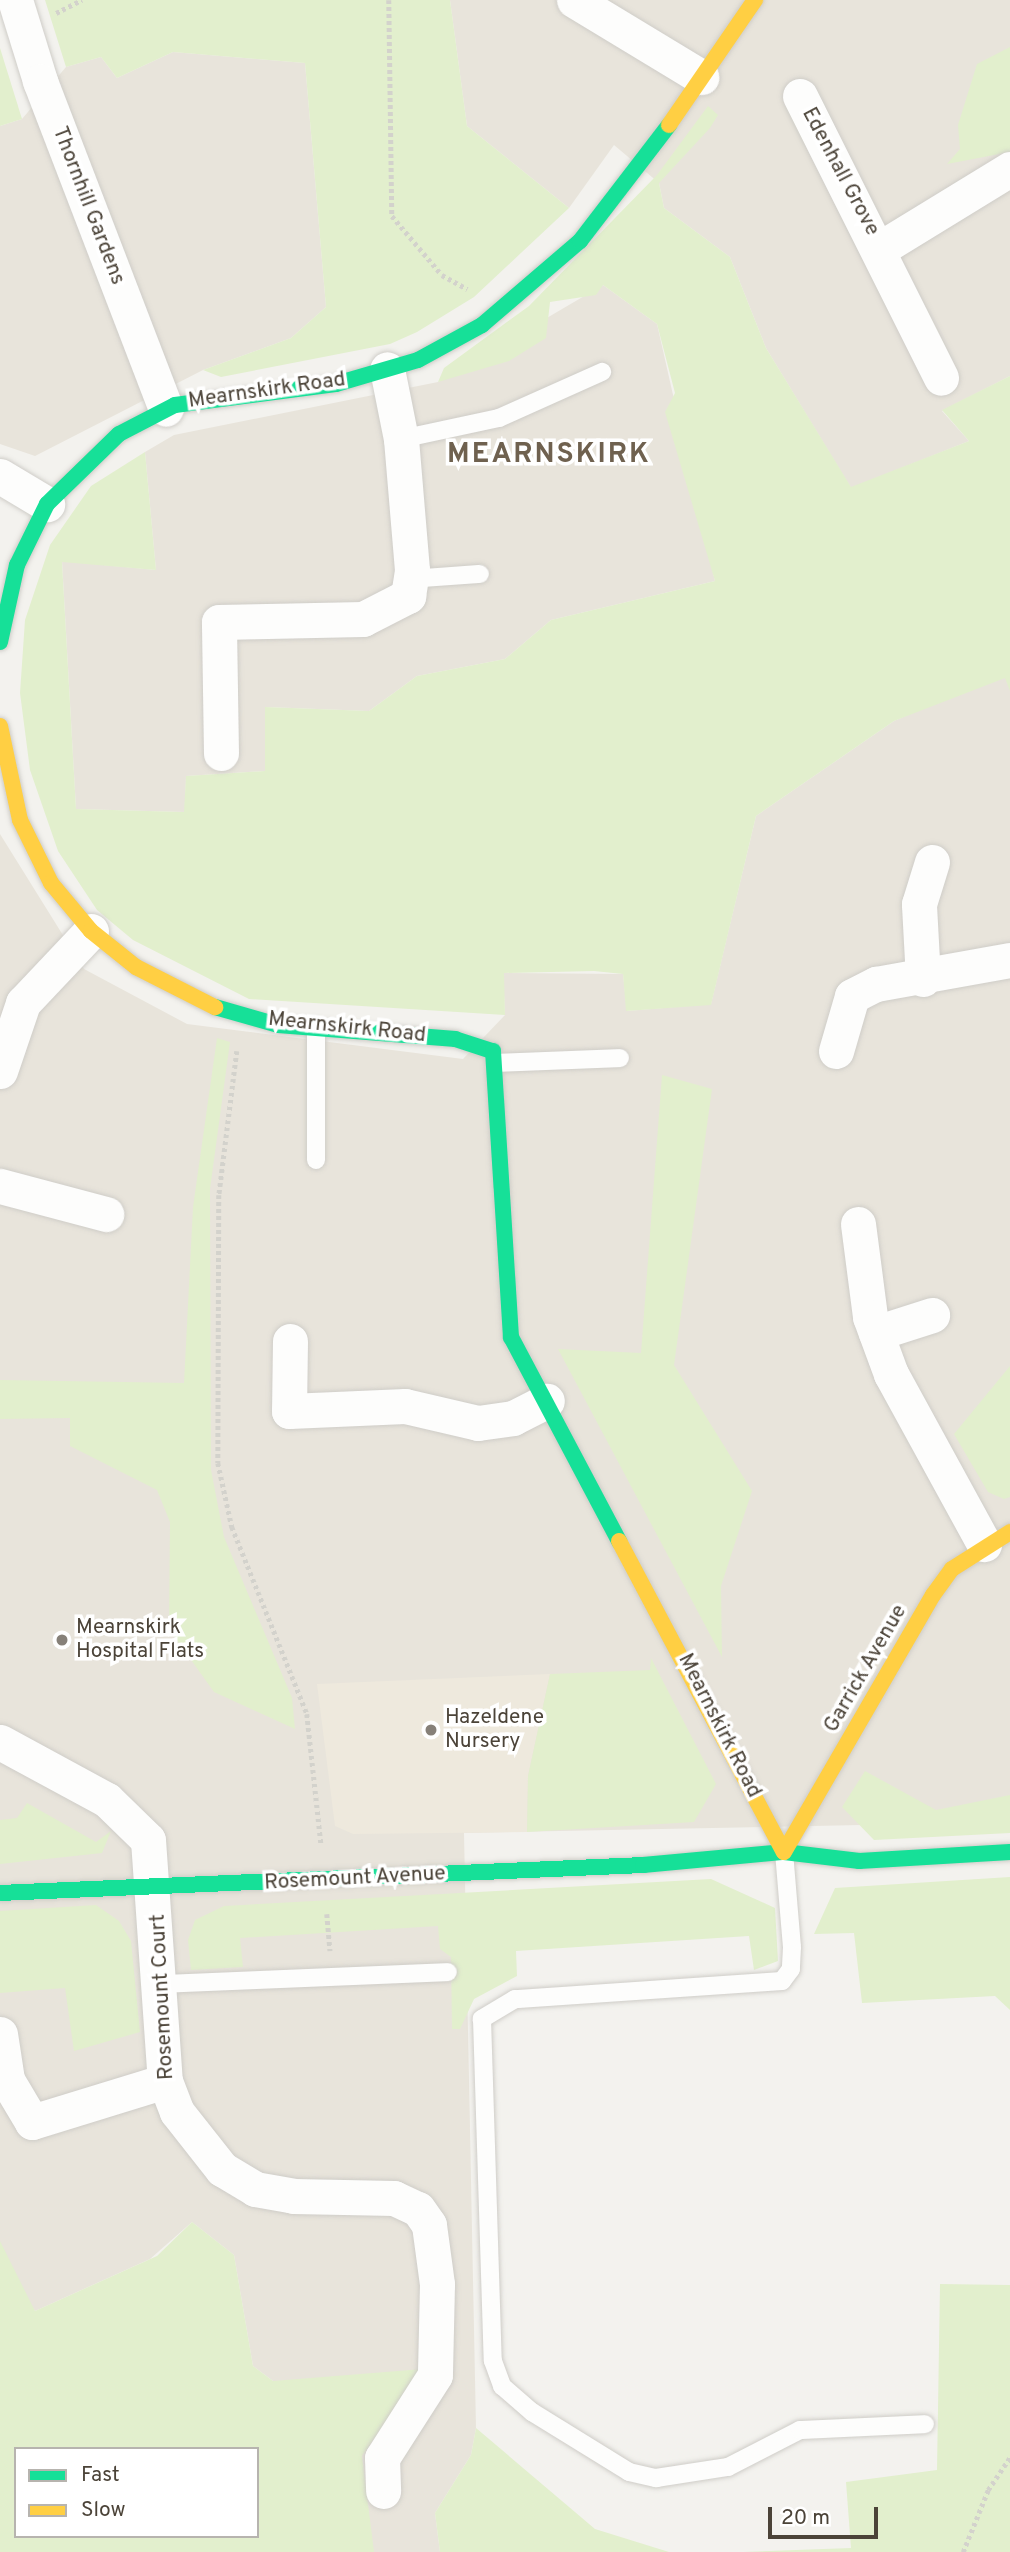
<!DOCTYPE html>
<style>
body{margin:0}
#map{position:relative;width:1010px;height:2552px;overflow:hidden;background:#f3f2ee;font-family:Overpass,sans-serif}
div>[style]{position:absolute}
.residential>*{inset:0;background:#e8e4db}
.education>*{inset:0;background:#eee9dd}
.green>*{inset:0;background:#e2efcd}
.path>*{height:4.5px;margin-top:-2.25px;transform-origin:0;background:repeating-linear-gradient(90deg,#d3d2cc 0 3.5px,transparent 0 7px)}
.roads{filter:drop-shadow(0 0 2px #cfcdc8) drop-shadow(0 0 2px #cfcdc8)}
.lane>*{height:18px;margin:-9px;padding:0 9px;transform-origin:9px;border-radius:9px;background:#fdfdfc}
.street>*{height:35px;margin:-17.5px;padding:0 17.5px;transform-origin:17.5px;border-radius:17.5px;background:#fdfdfc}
.fast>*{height:16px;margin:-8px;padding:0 8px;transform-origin:8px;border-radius:8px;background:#16e098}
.slow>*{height:16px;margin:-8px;padding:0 8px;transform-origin:8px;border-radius:8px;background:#ffcf43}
.dots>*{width:19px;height:19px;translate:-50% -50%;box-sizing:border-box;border:4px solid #fff;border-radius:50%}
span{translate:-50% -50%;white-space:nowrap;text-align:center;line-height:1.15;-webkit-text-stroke:7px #fff;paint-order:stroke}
.street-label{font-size:21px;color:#4b4338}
.poi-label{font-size:21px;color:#4b4338}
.left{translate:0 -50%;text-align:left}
.district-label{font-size:28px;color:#6f614f;font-weight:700;letter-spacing:2px}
.legend{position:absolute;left:14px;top:2447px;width:245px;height:91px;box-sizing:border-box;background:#fff;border:2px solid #b7b4af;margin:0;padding:9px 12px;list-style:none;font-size:21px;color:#4b4338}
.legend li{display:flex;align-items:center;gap:14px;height:35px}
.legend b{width:35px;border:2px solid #b7b4af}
.scale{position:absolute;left:768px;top:2507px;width:110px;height:32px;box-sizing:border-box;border:4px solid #4b4338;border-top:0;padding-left:9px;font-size:21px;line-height:24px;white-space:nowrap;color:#4b4338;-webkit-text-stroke:5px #fff;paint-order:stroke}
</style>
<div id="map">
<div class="residential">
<div style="clip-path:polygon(450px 0,1010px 0,1010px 376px,942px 411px,969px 441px,851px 488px,766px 348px,730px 257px,664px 208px,659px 183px,614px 145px,569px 208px,467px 126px)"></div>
<div style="clip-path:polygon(173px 52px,305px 63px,326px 307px,291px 338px,203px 370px,35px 456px,0 444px,0 126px,22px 119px,66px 67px,101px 57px,117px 78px)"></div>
<div style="clip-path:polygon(603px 285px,657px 324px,715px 581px,551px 620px,505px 659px,417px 676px,369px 711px,266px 707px,265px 771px,186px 776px,185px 812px,76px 809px,62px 561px,156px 570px,145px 452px,174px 435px,438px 382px)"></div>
<div style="clip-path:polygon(1010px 671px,1010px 1822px,464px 1833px,476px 2428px,471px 2455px,435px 2513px,440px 2552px,374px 2552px,273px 2381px,253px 2366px,234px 2255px,192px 2222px,150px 2259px,35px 2311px,0 2263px,0 834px,84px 969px,187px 1024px,463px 1059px,505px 1015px,503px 973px,623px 974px,627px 1011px,711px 1004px,756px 816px,894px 721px)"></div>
</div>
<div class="education">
<div style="clip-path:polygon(550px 1674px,528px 1776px,527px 1832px,353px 1834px,335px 1826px,317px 1684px)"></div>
</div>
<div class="green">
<div style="clip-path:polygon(45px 0,450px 0,467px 126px,569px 208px,474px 297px,417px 332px,390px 344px,221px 377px,203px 370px,291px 338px,326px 307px,305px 63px,173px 52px,117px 78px,101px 57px,66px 67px)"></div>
<div style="clip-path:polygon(1010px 47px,1010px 152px,947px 164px,960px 149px,958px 125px,977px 64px)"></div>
<div style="clip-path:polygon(0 48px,22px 119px,0 126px)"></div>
<div style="clip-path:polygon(708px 106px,718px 115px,710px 128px,659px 183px,664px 208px,730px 257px,766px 348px,851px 487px,969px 441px,942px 410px,1010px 376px,1010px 691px,1005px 678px,894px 721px,756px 816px,711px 1005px,626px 1011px,623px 974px,594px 971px,504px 973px,505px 1015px,249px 999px,133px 940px,97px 910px,58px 851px,30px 770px,20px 693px,25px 620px,50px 545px,91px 486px,145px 452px,156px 570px,62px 562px,76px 809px,184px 812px,186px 776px,265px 771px,265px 707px,369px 711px,417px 676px,505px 659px,551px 620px,715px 581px,665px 412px,675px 393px,657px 324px,603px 285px,596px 295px,550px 302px,546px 338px,509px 361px,438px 382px,444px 368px,529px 306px,657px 175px)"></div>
<div style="clip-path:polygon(217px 1038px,230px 1042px,210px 1189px,211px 1470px,224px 1537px,292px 1698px,295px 1729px,214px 1692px,169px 1629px,170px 1522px,157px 1490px,70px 1446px,70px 1418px,0 1419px,0 1380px,184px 1383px,193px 1207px)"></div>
<div style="clip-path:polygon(662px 1075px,712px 1089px,674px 1365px,752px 1491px,721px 1586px,722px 1657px,558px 1349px,641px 1353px)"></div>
<div style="clip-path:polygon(1010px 1366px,1010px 1497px,1004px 1499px,988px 1492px,954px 1434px)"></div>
<div style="clip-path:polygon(651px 1658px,716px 1784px,694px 1822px,527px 1832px,528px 1776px,550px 1674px,650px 1670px)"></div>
<div style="clip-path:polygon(865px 1771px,936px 1810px,1010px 1795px,1010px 1833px,874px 1840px,842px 1807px)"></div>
<div style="clip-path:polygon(27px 1803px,96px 1842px,111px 1831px,102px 1853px,0 1864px,0 1820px,17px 1818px)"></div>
<div style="clip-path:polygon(1010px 1877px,1010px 2010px,995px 1996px,862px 2003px,854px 1933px,814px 1934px,835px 1888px)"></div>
<div style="clip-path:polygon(711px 1879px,775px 1908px,778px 1961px,754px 1970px,749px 1936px,516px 1951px,517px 1976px,474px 1999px,460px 2029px,452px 2029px,451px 1957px,440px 1949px,438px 1926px,240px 1938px,243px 1967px,191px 1970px,188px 1940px,195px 1920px,224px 1906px)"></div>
<div style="clip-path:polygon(96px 1905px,119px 1921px,131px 1941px,140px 2032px,74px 2051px,65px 1988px,0 1993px,0 1911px)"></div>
<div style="clip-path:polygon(evenodd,192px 2222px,234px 2255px,253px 2366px,273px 2381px,423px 2369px,362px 2456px,374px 2552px,0 2552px,0 2241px,35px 2311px,157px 2256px,192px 2222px,16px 2449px,257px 2449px,257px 2536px,16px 2536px,16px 2449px)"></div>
<div style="clip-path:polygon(940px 2284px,1010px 2285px,1010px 2552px,743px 2552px,851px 2548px,846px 2482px,937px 2470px)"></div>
<div style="clip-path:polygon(476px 2428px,595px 2529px,669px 2552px,440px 2552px,435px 2513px,471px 2455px)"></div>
</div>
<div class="path">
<div style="left:389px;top:0;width:216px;rotate:89.2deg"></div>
<div style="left:392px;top:216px;width:77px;rotate:49.7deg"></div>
<div style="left:442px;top:275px;width:29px;rotate:29deg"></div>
<div style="left:56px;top:13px;width:29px;rotate:-27deg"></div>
<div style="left:237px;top:1051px;width:145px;rotate:97.1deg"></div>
<div style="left:219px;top:1195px;width:268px;rotate:90.2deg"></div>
<div style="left:218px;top:1463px;width:66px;rotate:77.7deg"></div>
<div style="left:232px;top:1527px;width:201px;rotate:68.1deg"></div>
<div style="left:307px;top:1714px;width:130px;rotate:83.8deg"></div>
<div style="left:327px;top:1914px;width:37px;rotate:85deg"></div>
<div style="left:963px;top:2552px;width:67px;rotate:-68deg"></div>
<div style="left:988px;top:2490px;width:40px;rotate:-56deg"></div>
</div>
<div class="roads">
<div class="lane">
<div style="left:401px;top:439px;width:100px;rotate:-12.1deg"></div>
<div style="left:499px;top:418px;width:113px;rotate:-24.1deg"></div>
<div style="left:410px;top:579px;width:70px;rotate:-4.1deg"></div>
<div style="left:316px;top:1028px;width:132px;rotate:90deg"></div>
<div style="left:497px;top:1063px;width:123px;rotate:-2.3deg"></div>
<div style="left:784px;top:1852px;width:95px;rotate:85.2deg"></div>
<div style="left:792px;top:1947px;width:22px;rotate:93deg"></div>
<div style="left:791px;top:1969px;width:15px;rotate:127deg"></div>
<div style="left:782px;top:1981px;width:268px;rotate:176.1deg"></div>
<div style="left:515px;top:1999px;width:39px;rotate:149deg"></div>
<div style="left:482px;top:2019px;width:342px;rotate:88.2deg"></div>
<div style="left:493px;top:2361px;width:27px;rotate:70deg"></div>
<div style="left:502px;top:2386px;width:40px;rotate:41deg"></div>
<div style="left:532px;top:2412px;width:114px;rotate:31.7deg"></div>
<div style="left:629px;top:2472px;width:28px;rotate:13deg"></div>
<div style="left:656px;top:2478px;width:73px;rotate:-8.7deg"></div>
<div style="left:728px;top:2467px;width:81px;rotate:-27.2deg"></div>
<div style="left:800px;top:2430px;width:125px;rotate:-2.7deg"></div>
<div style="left:162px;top:1984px;width:286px;rotate:-2.4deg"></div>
</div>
<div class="street">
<div style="left:15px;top:0;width:85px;rotate:72.8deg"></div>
<div style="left:40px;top:81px;width:351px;rotate:69deg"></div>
<div style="left:574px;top:0;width:149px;rotate:31.2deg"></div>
<div style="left:800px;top:96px;width:315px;rotate:63.4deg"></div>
<div style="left:881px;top:248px;width:151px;rotate:-31.5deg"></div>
<div style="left:0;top:476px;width:55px;rotate:30.8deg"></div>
<div style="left:221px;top:753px;width:131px;rotate:-90.9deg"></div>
<div style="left:219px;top:622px;width:144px;rotate:-1.2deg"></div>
<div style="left:363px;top:619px;width:51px;rotate:-27.1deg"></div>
<div style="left:408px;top:596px;width:26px;rotate:-81deg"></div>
<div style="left:412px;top:570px;width:131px;rotate:-94.8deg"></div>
<div style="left:401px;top:439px;width:71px;rotate:-101.3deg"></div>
<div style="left:923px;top:979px;width:75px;rotate:-93.1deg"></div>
<div style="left:919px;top:904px;width:44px;rotate:-72.8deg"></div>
<div style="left:836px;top:1051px;width:57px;rotate:-73.8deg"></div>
<div style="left:852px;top:996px;width:27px;rotate:-27deg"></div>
<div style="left:876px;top:984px;width:136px;rotate:-10.2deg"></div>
<div style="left:0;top:1071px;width:72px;rotate:-71.3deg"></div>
<div style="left:23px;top:1003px;width:99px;rotate:-46.6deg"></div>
<div style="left:0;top:1186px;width:110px;rotate:14.8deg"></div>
<div style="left:858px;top:1224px;width:94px;rotate:82.6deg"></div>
<div style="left:870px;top:1317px;width:61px;rotate:69.8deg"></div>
<div style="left:891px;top:1374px;width:194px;rotate:61.3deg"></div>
<div style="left:876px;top:1333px;width:59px;rotate:-17.8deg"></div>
<div style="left:290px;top:1341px;width:70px;rotate:90.8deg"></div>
<div style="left:289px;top:1411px;width:116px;rotate:-2.5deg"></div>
<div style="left:405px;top:1406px;width:75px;rotate:13.1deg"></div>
<div style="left:478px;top:1423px;width:35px;rotate:-8deg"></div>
<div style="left:513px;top:1418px;width:38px;rotate:-27deg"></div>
<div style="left:0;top:1742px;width:122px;rotate:28.5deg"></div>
<div style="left:107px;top:1800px;width:57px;rotate:44.3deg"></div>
<div style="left:148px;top:1840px;width:242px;rotate:86deg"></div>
<div style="left:165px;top:2081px;width:33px;rotate:69deg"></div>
<div style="left:177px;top:2112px;width:73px;rotate:51.7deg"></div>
<div style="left:222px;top:2169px;width:39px;rotate:31deg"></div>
<div style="left:255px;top:2189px;width:39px;rotate:10deg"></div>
<div style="left:293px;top:2196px;width:101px;rotate:1.1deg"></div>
<div style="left:394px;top:2198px;width:26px;rotate:25deg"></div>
<div style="left:418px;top:2209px;width:19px;rotate:55deg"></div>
<div style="left:429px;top:2225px;width:60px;rotate:82.3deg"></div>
<div style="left:437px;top:2284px;width:91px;rotate:91.3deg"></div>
<div style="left:435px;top:2375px;width:98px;rotate:122.6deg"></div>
<div style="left:382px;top:2458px;width:33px;rotate:88deg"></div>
<div style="left:0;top:2034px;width:47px;rotate:81.3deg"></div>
<div style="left:7px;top:2080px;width:49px;rotate:59.2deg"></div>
<div style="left:32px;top:2122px;width:139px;rotate:-17.1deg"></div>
</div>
<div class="fast">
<div style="left:0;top:642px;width:79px;rotate:-77.6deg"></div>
<div style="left:17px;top:565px;width:68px;rotate:-63.8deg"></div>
<div style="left:47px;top:504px;width:100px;rotate:-44.2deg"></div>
<div style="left:119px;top:434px;width:63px;rotate:-27.4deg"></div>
<div style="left:175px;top:405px;width:162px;rotate:-7.4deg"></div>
<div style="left:336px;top:384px;width:85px;rotate:-16.3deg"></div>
<div style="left:418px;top:360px;width:73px;rotate:-28.7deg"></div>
<div style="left:482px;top:325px;width:129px;rotate:-40.6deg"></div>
<div style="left:580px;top:241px;width:146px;rotate:-52.5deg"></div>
<div style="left:215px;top:1007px;width:66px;rotate:15.9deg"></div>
<div style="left:278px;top:1025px;width:178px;rotate:4.5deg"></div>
<div style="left:455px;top:1039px;width:40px;rotate:18deg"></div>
<div style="left:493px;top:1051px;width:287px;rotate:86.4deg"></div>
<div style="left:511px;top:1337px;width:231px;rotate:62.1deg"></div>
<div style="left:0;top:1893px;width:644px;rotate:-2.49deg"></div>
<div style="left:643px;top:1865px;width:142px;rotate:-5.3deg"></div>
<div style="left:784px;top:1852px;width:76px;rotate:6.8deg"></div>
<div style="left:859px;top:1861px;width:151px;rotate:-3.4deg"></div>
</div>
<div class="slow">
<div style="left:669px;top:125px;width:152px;rotate:-55.5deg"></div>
<div style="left:0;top:726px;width:96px;rotate:78deg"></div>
<div style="left:20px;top:820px;width:70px;rotate:63.8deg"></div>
<div style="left:51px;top:883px;width:62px;rotate:50.2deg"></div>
<div style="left:91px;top:931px;width:58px;rotate:38.7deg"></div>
<div style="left:136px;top:967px;width:89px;rotate:26.9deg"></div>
<div style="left:619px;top:1541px;width:352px;rotate:62.1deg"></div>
<div style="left:784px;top:1852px;width:297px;rotate:-59.9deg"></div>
<div style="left:933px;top:1595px;width:32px;rotate:-54deg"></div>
<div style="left:952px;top:1569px;width:69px;rotate:-32.5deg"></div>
</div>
</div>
<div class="dots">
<div style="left:62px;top:1640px;background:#868078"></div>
<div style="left:431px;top:1730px;background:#868078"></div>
</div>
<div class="street-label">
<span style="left:840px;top:172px;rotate:62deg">Edenhall Grove</span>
<span style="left:88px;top:206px;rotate:69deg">Thornhill Gardens</span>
<span style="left:267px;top:391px;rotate:-8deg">Mearnskirk Road</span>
<span style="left:347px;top:1028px;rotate:6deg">Mearnskirk Road</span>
<span style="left:866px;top:1669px;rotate:-60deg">Garrick Avenue</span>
<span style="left:719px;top:1726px;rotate:63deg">Mearnskirk Road</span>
<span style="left:355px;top:1879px;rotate:-3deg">Rosemount Avenue</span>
<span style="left:163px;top:1997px;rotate:-93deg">Rosemount Court</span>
</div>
<div class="poi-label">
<span class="left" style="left:76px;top:1640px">Mearnskirk<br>Hospital Flats</span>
<span class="left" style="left:445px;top:1730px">Hazeldene<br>Nursery</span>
</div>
<div class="district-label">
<span style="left:549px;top:455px">MEARNSKIRK</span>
</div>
<ul class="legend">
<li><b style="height:9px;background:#16e098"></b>Fast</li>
<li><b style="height:9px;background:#ffcf43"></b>Slow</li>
</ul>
<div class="scale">20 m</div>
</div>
